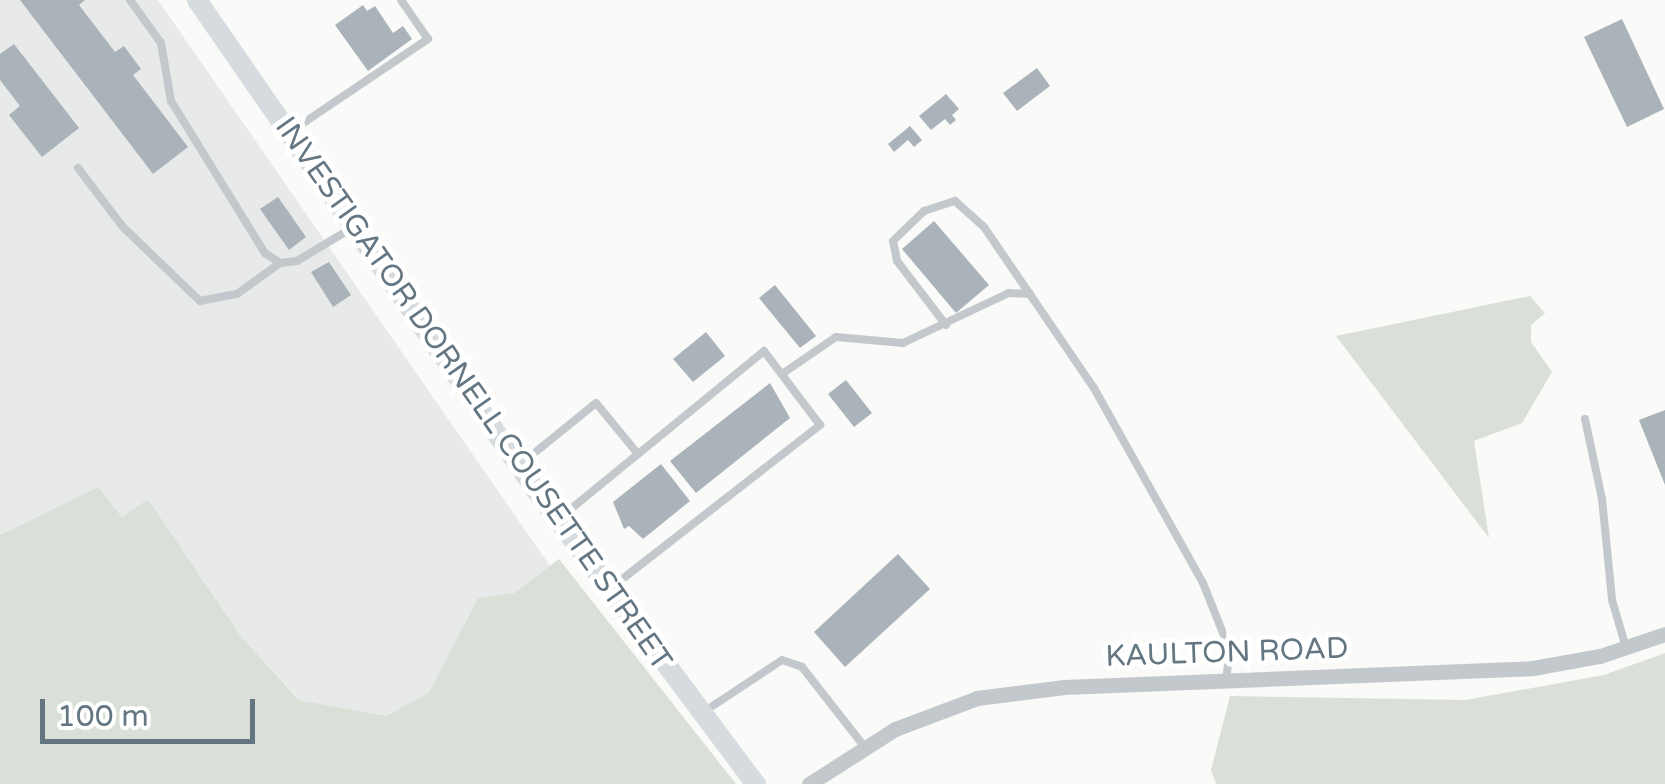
<!DOCTYPE html>
<style>
body{margin:0}
#map{position:relative;width:1665px;height:784px;overflow:hidden;background:#fafaf8;font-family:"Varela Round",sans-serif}
div>[style]{position:absolute}
.built>*{inset:0;background:#e8e9e9}
.green>*{inset:0;background:#dadfd7}
.building>*{inset:0;background:#aab3b9}
.lane>*{height:8px;margin:-4px;padding:0 4px;transform-origin:4px;border-radius:4px;background:#c3c8cc}
.street>*{height:15px;margin:-7.5px;padding:0 7.5px;transform-origin:7.5px;border-radius:7.5px;background:#c3c8cc}
.secondary>*{height:20px;margin:-10px;padding:0 10px;transform-origin:10px;border-radius:10px;background:#d6dbdf}
span{translate:-50% -50%;white-space:nowrap;text-align:center;line-height:1.15;-webkit-text-stroke:10px #fff;paint-order:stroke}
.street-label{font-size:30px;color:#657683}
.scale{position:absolute;left:40px;top:699px;width:215px;height:45px;box-sizing:border-box;border:5px solid #657683;border-top:0;padding-left:12px;font-size:30px;line-height:35px;white-space:nowrap;color:#657683;-webkit-text-stroke:8px #fff;paint-order:stroke}
</style>
<div id="map">
<div class="built">
<div style="clip-path:polygon(0 0,158px 0,550px 566px,514px 593px,478px 598px,429px 692px,388px 716px,300px 700px,240px 635px,148px 499px,122px 517px,98px 487px,0 535px)"></div>
</div>
<div class="green">
<div style="clip-path:polygon(1530px 296px,1545px 313px,1531px 325px,1531px 342px,1552px 372px,1522px 423px,1474px 441px,1489px 538px,1336px 336px)"></div>
<div style="clip-path:polygon(98px 487px,122px 517px,148px 499px,240px 635px,299px 700px,387px 716px,429px 692px,478px 598px,514px 593px,559px 559px,736px 784px,0 784px,0 535px)"></div>
<div style="clip-path:polygon(1665px 653px,1665px 784px,1216px 784px,1211px 770px,1230px 696px,1465px 700px,1604px 675px)"></div>
</div>
<div class="building">
<div style="clip-path:polygon(20px 0,85px 0,79px 5px,115px 52px,124px 46px,141px 69px,133px 75px,188px 147px,153px 174px)"></div>
<div style="clip-path:polygon(363px 5px,367px 11px,375px 6px,393px 33px,403px 26px,412px 39px,368px 71px,335px 25px)"></div>
<div style="clip-path:polygon(1622px 19px,1664px 109px,1627px 127px,1584px 37px)"></div>
<div style="clip-path:polygon(14px 44px,79px 128px,42px 157px,9px 115px,20px 106px,0 80px,0 54px)"></div>
<div style="clip-path:polygon(1037px 68px,1050px 86px,1017px 111px,1003px 93px)"></div>
<div style="clip-path:polygon(946px 94px,959px 109px,952px 115px,956px 120px,950px 125px,945px 119px,931px 130px,919px 116px)"></div>
<div style="clip-path:polygon(910px 126px,922px 140px,914px 147px,908px 140px,894px 152px,888px 144px)"></div>
<div style="clip-path:polygon(278px 197px,306px 237px,289px 250px,260px 209px)"></div>
<div style="clip-path:polygon(934px 221px,989px 285px,956px 313px,902px 249px)"></div>
<div style="clip-path:polygon(329px 262px,351px 295px,333px 307px,311px 272px)"></div>
<div style="clip-path:polygon(775px 285px,816px 336px,800px 348px,759px 298px)"></div>
<div style="clip-path:polygon(706px 332px,725px 356px,693px 382px,673px 359px)"></div>
<div style="clip-path:polygon(846px 380px,872px 413px,854px 427px,828px 394px)"></div>
<div style="clip-path:polygon(770px 383px,790px 418px,696px 493px,670px 461px)"></div>
<div style="clip-path:polygon(1665px 410px,1665px 485px,1639px 420px)"></div>
<div style="clip-path:polygon(661px 464px,690px 501px,643px 539px,629px 526px,624px 529px,613px 502px)"></div>
<div style="clip-path:polygon(898px 554px,930px 589px,845px 667px,814px 632px)"></div>
</div>
<div class="lane">
<div style="left:130px;top:0;width:53px;rotate:54.2deg"></div>
<div style="left:161px;top:43px;width:59px;rotate:80.2deg"></div>
<div style="left:171px;top:101px;width:179px;rotate:58.3deg"></div>
<div style="left:265px;top:253px;width:18px;rotate:34deg"></div>
<div style="left:280px;top:263px;width:17px;rotate:-7deg"></div>
<div style="left:297px;top:261px;width:64px;rotate:-31deg"></div>
<div style="left:293px;top:130px;width:163px;rotate:-34deg"></div>
<div style="left:428px;top:39px;width:47px;rotate:-124.7deg"></div>
<div style="left:78px;top:168px;width:74px;rotate:52.7deg"></div>
<div style="left:123px;top:227px;width:107px;rotate:43.9deg"></div>
<div style="left:200px;top:301px;width:38px;rotate:-11deg"></div>
<div style="left:237px;top:294px;width:53px;rotate:-35.8deg"></div>
<div style="left:946px;top:325px;width:81px;rotate:-127.4deg"></div>
<div style="left:897px;top:261px;width:20px;rotate:-101deg"></div>
<div style="left:893px;top:241px;width:43px;rotate:-44.1deg"></div>
<div style="left:924px;top:211px;width:33px;rotate:-18deg"></div>
<div style="left:955px;top:201px;width:39px;rotate:42deg"></div>
<div style="left:984px;top:227px;width:195px;rotate:55.7deg"></div>
<div style="left:1094px;top:388px;width:223px;rotate:60.8deg"></div>
<div style="left:1203px;top:583px;width:73px;rotate:68.3deg"></div>
<div style="left:1230px;top:651px;width:29px;rotate:98deg"></div>
<div style="left:782px;top:374px;width:65px;rotate:-34.4deg"></div>
<div style="left:836px;top:337px;width:67px;rotate:5.1deg"></div>
<div style="left:903px;top:343px;width:117px;rotate:-25.3deg"></div>
<div style="left:1009px;top:293px;width:21px;rotate:3deg"></div>
<div style="left:1585px;top:419px;width:82px;rotate:78deg"></div>
<div style="left:1602px;top:499px;width:101px;rotate:84.3deg"></div>
<div style="left:1612px;top:600px;width:50px;rotate:73.7deg"></div>
<div style="left:522px;top:463px;width:95px;rotate:-39deg"></div>
<div style="left:596px;top:403px;width:66px;rotate:50.5deg"></div>
<div style="left:638px;top:454px;width:99px;rotate:140.7deg"></div>
<div style="left:612px;top:587px;width:264px;rotate:-37.9deg"></div>
<div style="left:820px;top:425px;width:93px;rotate:-127.1deg"></div>
<div style="left:764px;top:351px;width:163px;rotate:140.7deg"></div>
<div style="left:705px;top:711px;width:92px;rotate:-33.5deg"></div>
<div style="left:782px;top:660px;width:21px;rotate:19deg"></div>
<div style="left:802px;top:667px;width:100px;rotate:51.9deg"></div>
</div>
<div class="street">
<div style="left:809px;top:784px;width:102px;rotate:-32.6deg"></div>
<div style="left:895px;top:729px;width:88px;rotate:-20.7deg"></div>
<div style="left:977px;top:698px;width:88px;rotate:-7.2deg"></div>
<div style="left:1064px;top:687px;width:469px;rotate:-2.3deg"></div>
<div style="left:1533px;top:668px;width:68px;rotate:-10.2deg"></div>
<div style="left:1600px;top:656px;width:69px;rotate:-18.7deg"></div>
</div>
<div class="secondary">
<div style="left:197px;top:0;width:594px;rotate:55.35deg"></div>
<div style="left:535px;top:489px;width:369px;rotate:53.2deg"></div>
</div>
<div class="street-label">
<span style="left:473px;top:394px;rotate:55deg">INVESTIGATOR DORNELL COUSETTE STREET</span>
<span style="left:1227px;top:653px;rotate:-2deg">KAULTON ROAD</span>
</div>
<div class="scale">100 m</div>
</div>
